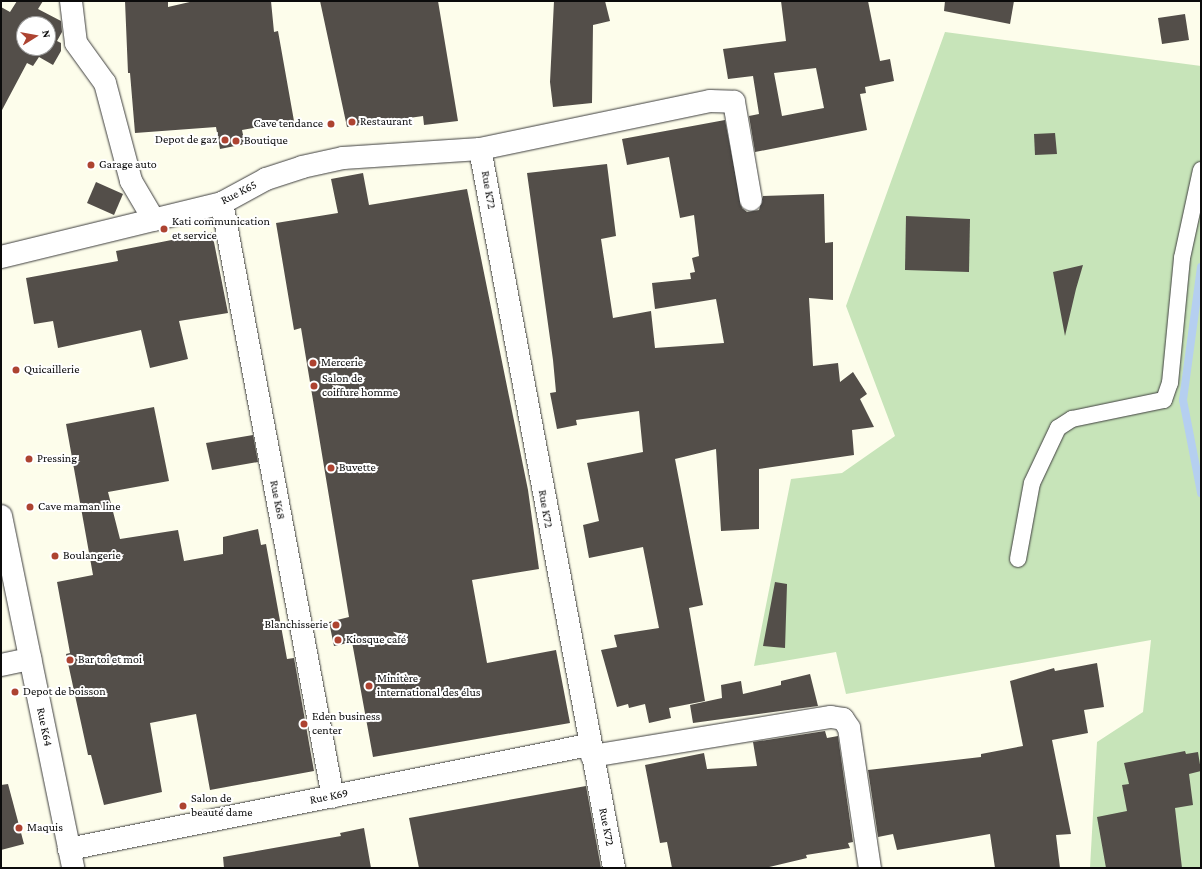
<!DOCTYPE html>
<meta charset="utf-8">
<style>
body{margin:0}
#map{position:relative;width:1202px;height:869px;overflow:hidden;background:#fdfdeb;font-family:"Crimson Pro",serif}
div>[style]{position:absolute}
.green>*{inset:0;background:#c7e4b9}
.stream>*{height:8px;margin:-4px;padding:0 4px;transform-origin:4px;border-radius:4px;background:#b5cff0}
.building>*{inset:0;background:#534e49}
.roads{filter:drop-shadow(0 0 1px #3e3e3e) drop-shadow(0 0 1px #3e3e3e)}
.service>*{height:16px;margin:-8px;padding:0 8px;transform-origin:8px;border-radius:8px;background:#fff}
.minor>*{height:22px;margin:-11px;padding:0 11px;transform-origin:11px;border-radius:11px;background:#fff}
.tertiary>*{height:22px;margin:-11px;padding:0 11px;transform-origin:11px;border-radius:11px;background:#fff}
.dots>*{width:11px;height:11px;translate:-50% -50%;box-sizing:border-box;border:2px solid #fff;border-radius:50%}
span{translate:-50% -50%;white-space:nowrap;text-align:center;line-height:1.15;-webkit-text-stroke:4px #fff;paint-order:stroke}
.poi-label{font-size:12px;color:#0b0b0b}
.left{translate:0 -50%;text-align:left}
.right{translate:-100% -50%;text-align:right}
.street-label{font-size:12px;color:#0b0b0b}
.frame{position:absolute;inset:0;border:2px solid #0b0b0b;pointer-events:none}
.north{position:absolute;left:16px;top:16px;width:40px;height:40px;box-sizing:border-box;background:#fff;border:1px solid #9d9d9d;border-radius:50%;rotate:79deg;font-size:11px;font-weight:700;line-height:16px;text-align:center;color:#0b0b0b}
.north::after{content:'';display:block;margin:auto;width:14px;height:18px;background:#ad4331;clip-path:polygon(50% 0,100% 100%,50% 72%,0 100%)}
</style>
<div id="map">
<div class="green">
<div style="clip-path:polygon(945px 32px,1201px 66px,1201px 868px,1090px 868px,1097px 742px,1143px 712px,1151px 640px,846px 694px,836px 652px,754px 666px,791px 479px,842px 473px,895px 436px,846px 306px)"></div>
</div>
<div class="stream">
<div style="left:1201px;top:267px;width:134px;rotate:97.7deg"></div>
<div style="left:1183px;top:400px;width:95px;rotate:79deg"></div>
</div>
<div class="building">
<div style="clip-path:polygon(evenodd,17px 1px,43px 1px,38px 9px,61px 21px,62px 32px,57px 41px,61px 43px,61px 51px,53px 65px,39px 57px,33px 66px,27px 63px,1px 112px,1px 7px,10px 12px,17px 1px,24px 24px,48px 24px,48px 48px,24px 48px,24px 24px)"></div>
<div style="clip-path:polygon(125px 1px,168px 1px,168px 7px,194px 1px,271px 1px,274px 32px,278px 31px,294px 121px,242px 130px,245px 144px,220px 149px,216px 127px,135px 133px,130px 73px,128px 73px)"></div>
<div style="clip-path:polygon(320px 1px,438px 1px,458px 121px,424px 125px,423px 116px,347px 127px)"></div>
<div style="clip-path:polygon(554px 1px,605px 1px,610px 21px,593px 25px,592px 103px,553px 107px,550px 82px)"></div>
<div style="clip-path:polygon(evenodd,781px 1px,868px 1px,880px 61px,890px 59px,894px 81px,865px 87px,866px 93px,860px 94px,867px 130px,755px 152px,749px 116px,759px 114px,753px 76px,728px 79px,723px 49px,786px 41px,781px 1px,816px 68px,824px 108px,782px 116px,774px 73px,816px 68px)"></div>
<div style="clip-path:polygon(945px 1px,1014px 1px,1010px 24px,944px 11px)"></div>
<div style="clip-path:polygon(1185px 14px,1189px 40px,1162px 44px,1158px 18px)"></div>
<div style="clip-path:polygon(725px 120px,742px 208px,747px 212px,759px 210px,763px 196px,824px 194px,825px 243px,833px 242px,833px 300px,809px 298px,813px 366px,838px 363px,840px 382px,853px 372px,867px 394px,860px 399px,874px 427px,852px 430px,854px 455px,759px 469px,759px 529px,721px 531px,716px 449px,675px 459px,703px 605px,689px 608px,705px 701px,669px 708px,671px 718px,649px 723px,645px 704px,629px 708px,628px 704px,617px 707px,601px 650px,617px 647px,614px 635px,659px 628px,643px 547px,589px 558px,583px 525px,599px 521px,587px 463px,643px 452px,639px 411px,576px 420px,577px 425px,557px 429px,550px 393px,556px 392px,553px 360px,527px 173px,607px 164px,616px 236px,601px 239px,613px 318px,651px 311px,655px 348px,724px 343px,716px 299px,655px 309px,652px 283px,691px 279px,690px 273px,695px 272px,692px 258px,699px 256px,694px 215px,680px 218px,669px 157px,627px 165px,622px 139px)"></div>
<div style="clip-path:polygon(1055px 133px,1057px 154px,1035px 155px,1034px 134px)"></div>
<div style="clip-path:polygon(363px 173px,369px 205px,467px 189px,528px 490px,539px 569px,472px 580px,487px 663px,556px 650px,570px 723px,373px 757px,352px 642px,334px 646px,329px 622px,349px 617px,301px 328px,294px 330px,276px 223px,338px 213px,331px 179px)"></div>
<div style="clip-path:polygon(96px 182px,123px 194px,114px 215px,87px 203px)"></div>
<div style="clip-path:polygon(906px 216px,970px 219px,969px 272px,905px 270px)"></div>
<div style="clip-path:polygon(212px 232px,228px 313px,179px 321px,188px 359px,150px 368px,141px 330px,58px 348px,53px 321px,34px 324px,26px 278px,118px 261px,116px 251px)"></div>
<div style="clip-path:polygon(1083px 265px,1076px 289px,1065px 336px,1053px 272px)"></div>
<div style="clip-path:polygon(154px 407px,169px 481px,108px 492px,120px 539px,178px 530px,184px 561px,223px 554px,223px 537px,258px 529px,261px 545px,266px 544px,287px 659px,294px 658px,314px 771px,210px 790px,196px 714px,150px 723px,162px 792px,104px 805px,91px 755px,88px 755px,66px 654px,70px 653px,57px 582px,93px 575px,66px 424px)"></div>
<div style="clip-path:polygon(253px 435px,258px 462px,212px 470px,206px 443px)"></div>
<div style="clip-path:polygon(775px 582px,787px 584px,785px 648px,763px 646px)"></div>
<div style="clip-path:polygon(1097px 663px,1104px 707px,1084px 710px,1088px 733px,1052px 740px,1071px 834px,1056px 835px,1060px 868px,995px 868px,990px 834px,897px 850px,893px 834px,878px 837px,868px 770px,981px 757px,981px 754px,1023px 746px,1010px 681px,1054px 668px,1055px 671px)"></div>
<div style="clip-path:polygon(810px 674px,818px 706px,693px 723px,690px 705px,722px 698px,721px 685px,741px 681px,743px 694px,781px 685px,781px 681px)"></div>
<div style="clip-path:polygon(825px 731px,827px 738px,838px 736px,853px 842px,848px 843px,850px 848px,806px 855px,807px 858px,765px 868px,672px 868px,667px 842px,660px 843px,645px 765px,704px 753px,707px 769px,757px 766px,753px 742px)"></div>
<div style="clip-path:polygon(1185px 751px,1186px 754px,1198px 752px,1201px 771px,1189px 774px,1193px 805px,1175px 808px,1182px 868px,1106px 868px,1097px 817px,1127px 811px,1122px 785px,1129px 784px,1124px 763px)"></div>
<div style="clip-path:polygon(8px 784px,24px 844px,1px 850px,1px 785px)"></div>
<div style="clip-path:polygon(586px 786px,601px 868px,419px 868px,409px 818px)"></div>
<div style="clip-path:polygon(364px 828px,371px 868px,224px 868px,223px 857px,341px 836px,340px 833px)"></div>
</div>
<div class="roads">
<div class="service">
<div style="left:1018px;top:559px;width:77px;rotate:-79.6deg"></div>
<div style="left:1032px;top:483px;width:61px;rotate:-64.7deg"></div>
<div style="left:1058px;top:428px;width:17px;rotate:-33deg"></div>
<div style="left:1072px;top:419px;width:94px;rotate:-11.7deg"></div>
<div style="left:1164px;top:400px;width:18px;rotate:-71deg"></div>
<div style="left:1170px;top:383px;width:126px;rotate:-84.5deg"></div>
<div style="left:1182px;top:258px;width:90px;rotate:-77.8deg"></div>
</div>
<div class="minor">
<div style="left:71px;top:1px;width:42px;rotate:83.2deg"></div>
<div style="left:76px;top:43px;width:49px;rotate:54.1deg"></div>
<div style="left:105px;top:83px;width:101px;rotate:75.1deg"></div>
<div style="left:131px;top:181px;width:45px;rotate:59.5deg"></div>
<div style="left:480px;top:149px;width:731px;rotate:79.44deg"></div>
<div style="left:222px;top:203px;width:604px;rotate:79.42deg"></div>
<div style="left:1px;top:257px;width:228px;rotate:-13.7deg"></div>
<div style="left:222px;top:203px;width:50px;rotate:-28.6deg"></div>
<div style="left:266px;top:179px;width:38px;rotate:-18deg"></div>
<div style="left:302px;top:167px;width:42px;rotate:-12.4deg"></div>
<div style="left:343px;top:158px;width:137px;rotate:-3.8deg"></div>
<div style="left:480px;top:149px;width:235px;rotate:-11.8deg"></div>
<div style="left:710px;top:101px;width:24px;rotate:2deg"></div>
<div style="left:734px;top:102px;width:99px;rotate:80.2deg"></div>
<div style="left:1px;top:665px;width:30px;rotate:-12deg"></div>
<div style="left:592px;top:756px;width:242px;rotate:-9.3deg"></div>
<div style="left:831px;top:717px;width:12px;rotate:9deg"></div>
<div style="left:843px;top:719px;width:11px;rotate:56deg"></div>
<div style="left:849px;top:728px;width:142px;rotate:81.5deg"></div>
<div style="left:69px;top:849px;width:529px;rotate:-11.33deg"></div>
</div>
<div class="tertiary">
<div style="left:1px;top:516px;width:359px;rotate:78.4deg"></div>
</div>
</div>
<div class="dots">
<div style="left:352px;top:122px;background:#ad4331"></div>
<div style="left:331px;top:124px;background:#ad4331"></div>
<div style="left:225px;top:140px;background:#ad4331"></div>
<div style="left:236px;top:141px;background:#ad4331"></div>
<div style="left:91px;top:165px;background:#ad4331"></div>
<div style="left:164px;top:229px;background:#ad4331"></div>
<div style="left:313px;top:363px;background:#ad4331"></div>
<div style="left:16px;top:370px;background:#ad4331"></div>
<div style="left:314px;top:386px;background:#ad4331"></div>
<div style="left:29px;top:459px;background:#ad4331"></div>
<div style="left:331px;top:468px;background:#ad4331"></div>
<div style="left:30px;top:507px;background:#ad4331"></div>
<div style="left:55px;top:556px;background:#ad4331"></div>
<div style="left:336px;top:625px;background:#ad4331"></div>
<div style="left:338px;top:640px;background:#ad4331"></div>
<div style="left:70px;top:660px;background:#ad4331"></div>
<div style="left:369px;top:686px;background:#ad4331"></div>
<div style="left:15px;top:692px;background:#ad4331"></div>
<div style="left:304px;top:724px;background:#ad4331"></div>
<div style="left:183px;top:806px;background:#ad4331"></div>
<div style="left:19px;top:828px;background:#ad4331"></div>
</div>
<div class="poi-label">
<span class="left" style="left:360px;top:122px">Restaurant</span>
<span class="right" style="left:323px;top:124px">Cave tendance</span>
<span class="right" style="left:217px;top:140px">Depot de gaz</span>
<span class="left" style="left:244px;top:141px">Boutique</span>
<span class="left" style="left:99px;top:165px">Garage auto</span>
<span class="left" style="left:172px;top:229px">Kati communication<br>et service</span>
<span class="left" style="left:321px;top:363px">Mercerie</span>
<span class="left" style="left:24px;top:370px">Quicaillerie</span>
<span class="left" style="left:322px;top:386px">Salon de<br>coiffure homme</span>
<span class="left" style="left:37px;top:459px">Pressing</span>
<span class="left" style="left:339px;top:468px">Buvette</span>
<span class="left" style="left:38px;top:507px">Cave maman line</span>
<span class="left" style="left:63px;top:556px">Boulangerie</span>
<span class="right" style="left:328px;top:625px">Blanchisserie</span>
<span class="left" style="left:346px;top:640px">Kiosque café</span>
<span class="left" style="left:78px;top:660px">Bar toi et moi</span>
<span class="left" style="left:377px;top:686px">Minitère<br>international des élus</span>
<span class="left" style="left:23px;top:692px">Depot de boisson</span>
<span class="left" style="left:312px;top:724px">Eden business<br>center</span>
<span class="left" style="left:191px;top:806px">Salon de<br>beauté dame</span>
<span class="left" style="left:27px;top:828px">Maquis</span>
</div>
<div class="street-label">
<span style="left:488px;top:190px;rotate:80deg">Rue K72</span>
<span style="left:239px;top:193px;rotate:-27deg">Rue K65</span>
<span style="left:277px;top:500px;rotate:79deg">Rue K68</span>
<span style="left:545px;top:509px;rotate:80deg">Rue K72</span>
<span style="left:44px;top:727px;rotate:78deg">Rue K64</span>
<span style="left:329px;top:797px;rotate:-11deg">Rue K69</span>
<span style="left:606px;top:827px;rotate:79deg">Rue K72</span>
</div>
<div class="frame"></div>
<div class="north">N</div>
</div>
